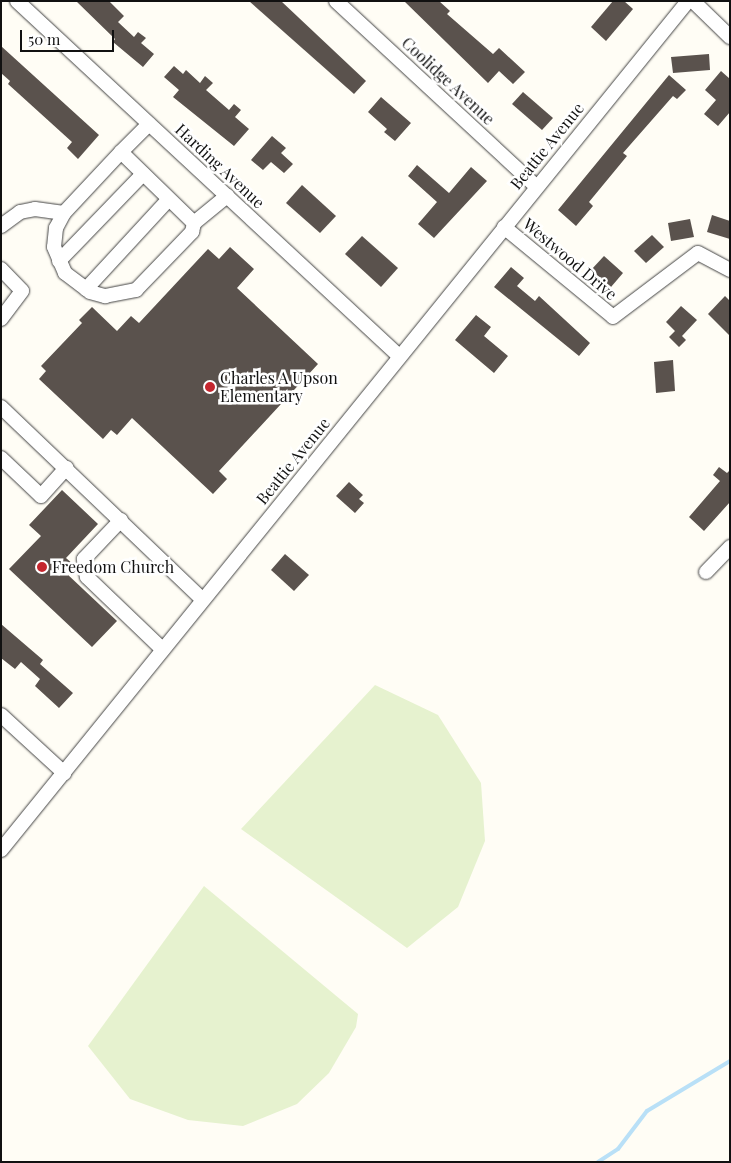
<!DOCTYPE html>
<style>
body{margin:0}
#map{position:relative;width:731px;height:1163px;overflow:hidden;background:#fffdf5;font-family:"Playfair Display",serif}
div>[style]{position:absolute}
.pitch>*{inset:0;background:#e6f2cf}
.stream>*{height:4px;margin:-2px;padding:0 2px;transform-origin:2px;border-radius:2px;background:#b9e0f7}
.building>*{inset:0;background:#5a524d}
.roads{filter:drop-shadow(0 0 1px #444) drop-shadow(0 0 1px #444)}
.minor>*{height:14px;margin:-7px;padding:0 7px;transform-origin:7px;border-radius:7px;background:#fff}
.dots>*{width:14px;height:14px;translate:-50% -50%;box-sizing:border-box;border:2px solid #fff;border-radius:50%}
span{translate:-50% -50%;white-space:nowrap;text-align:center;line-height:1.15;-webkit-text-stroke:5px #fff;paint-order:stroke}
.street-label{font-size:16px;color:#111}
.poi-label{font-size:16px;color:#111}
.left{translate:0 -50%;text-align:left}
.frame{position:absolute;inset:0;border:2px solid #111;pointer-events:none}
.scale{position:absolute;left:20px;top:30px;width:94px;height:22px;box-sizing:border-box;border:2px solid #111;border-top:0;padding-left:6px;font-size:15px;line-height:18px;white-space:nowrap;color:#111;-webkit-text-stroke:4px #fff;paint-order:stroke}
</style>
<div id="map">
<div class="pitch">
<div style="clip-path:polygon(375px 685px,438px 715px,481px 783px,485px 841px,458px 907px,407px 948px,241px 829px)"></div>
<div style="clip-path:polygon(204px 886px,358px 1014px,356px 1027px,329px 1073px,297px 1104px,243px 1126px,188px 1120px,130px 1099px,88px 1046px)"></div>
</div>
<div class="stream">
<div style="left:598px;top:1162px;width:24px;rotate:-33deg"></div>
<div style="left:618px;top:1149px;width:48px;rotate:-52.7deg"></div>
<div style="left:647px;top:1111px;width:97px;rotate:-31.1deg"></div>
</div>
<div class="building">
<div style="clip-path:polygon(76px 1px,109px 1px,124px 16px,118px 22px,134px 37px,138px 32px,146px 38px,141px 43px,154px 54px,143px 67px,113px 42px,115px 39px)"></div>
<div style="clip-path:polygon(249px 1px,281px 1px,366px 81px,354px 94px)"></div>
<div style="clip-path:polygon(404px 1px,439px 1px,450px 11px,447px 14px,493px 54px,499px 48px,525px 72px,513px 84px,499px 71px,488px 83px)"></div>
<div style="clip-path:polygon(613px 1px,624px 1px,633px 9px,606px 41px,591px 27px)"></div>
<div style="clip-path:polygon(1px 46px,99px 135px,78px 159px,67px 148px,72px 142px,8px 84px,10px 81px,1px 73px)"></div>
<div style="clip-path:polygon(709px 54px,710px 70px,673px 73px,671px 57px)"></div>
<div style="clip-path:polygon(174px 66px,183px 74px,186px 70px,200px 83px,205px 76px,213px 83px,206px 90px,229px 110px,234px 104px,241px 110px,235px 117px,249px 129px,234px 146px,173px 97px,179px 90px,164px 77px)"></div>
<div style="clip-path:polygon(721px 71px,730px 79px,730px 112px,718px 126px,704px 114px,716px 100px,705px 90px)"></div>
<div style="clip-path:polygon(669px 75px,686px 90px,677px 99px,673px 96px,623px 153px,627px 156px,589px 202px,593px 206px,576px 226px,558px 210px)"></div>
<div style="clip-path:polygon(523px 92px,553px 118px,542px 130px,512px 104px)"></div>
<div style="clip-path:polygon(381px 97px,411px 123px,395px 141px,384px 132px,387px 129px,368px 112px)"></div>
<div style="clip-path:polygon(272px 136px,286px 148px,281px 153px,293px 164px,284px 173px,271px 162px,263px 170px,251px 160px)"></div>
<div style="clip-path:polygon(417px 165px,449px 193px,471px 167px,487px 181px,434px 238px,418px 224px,437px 202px,408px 176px)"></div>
<div style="clip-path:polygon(302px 185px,336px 216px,320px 233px,286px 203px)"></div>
<div style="clip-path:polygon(712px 215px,730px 221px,730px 239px,707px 232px)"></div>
<div style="clip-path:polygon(690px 219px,694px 237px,671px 241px,668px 223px)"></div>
<div style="clip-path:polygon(652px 235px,664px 247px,646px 263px,634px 251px)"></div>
<div style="clip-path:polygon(362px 236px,398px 268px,381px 287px,345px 254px)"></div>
<div style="clip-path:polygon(230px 247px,254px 269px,237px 288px,318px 364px,219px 471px,227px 479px,213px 494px,132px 418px,117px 435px,111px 430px,103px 439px,39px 379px,46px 371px,41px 366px,82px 323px,79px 320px,92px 307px,117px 331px,131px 316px,139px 323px,208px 249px,219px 259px)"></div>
<div style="clip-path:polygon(604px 256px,623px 273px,611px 287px,591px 270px)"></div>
<div style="clip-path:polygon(511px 267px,524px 278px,517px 286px,535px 301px,539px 296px,590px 343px,579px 356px,494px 287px)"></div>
<div style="clip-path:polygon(725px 296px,730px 301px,730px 336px,708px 314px)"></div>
<div style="clip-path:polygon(681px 306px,697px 320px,682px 336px,686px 340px,679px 347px,669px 337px,675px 331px,666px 322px)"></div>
<div style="clip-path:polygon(476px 315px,491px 327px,484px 336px,508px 356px,494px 373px,455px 340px)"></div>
<div style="clip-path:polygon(673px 360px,675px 391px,656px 393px,654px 362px)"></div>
<div style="clip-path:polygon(719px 467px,727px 473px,730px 470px,730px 502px,704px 531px,689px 517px,720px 481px,713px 475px)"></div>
<div style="clip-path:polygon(349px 482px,363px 495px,359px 499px,364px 503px,355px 513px,336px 496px)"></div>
<div style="clip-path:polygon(62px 490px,98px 524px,66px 558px,74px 565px,66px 573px,117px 621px,92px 647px,9px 569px,41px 536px,29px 525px)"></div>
<div style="clip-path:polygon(285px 554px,309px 575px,294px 591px,271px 570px)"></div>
<div style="clip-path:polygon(1px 624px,43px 660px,40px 664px,73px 693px,59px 708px,35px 686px,40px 679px,21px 662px,15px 669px,1px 658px)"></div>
</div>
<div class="roads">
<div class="minor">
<div style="left:17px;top:1px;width:521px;rotate:42.9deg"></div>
<div style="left:336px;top:1px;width:272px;rotate:42.8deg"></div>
<div style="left:693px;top:1px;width:52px;rotate:44.2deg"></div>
<div style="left:149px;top:124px;width:40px;rotate:135deg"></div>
<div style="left:121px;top:152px;width:102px;rotate:44.2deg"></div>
<div style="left:194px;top:223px;width:43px;rotate:-39.3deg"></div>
<div style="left:121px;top:152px;width:83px;rotate:133.1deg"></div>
<div style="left:64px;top:213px;width:17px;rotate:118deg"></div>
<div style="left:56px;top:228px;width:19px;rotate:96deg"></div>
<div style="left:54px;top:247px;width:28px;rotate:67deg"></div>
<div style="left:65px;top:273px;width:31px;rotate:37deg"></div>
<div style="left:90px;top:292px;width:16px;rotate:15deg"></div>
<div style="left:105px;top:296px;width:32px;rotate:-11deg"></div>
<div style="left:136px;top:290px;width:81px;rotate:-46deg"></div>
<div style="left:192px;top:232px;width:9px;rotate:-77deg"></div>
<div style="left:1px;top:226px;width:24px;rotate:-36deg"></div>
<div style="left:20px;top:212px;width:15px;rotate:-11deg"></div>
<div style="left:35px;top:209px;width:29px;rotate:8deg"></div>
<div style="left:504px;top:227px;width:141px;rotate:39.5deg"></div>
<div style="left:613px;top:317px;width:106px;rotate:-37deg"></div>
<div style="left:698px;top:253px;width:36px;rotate:28deg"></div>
<div style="left:59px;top:261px;width:121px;rotate:-46deg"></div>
<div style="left:1px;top:269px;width:30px;rotate:46deg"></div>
<div style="left:22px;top:291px;width:35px;rotate:127deg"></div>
<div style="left:86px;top:289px;width:122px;rotate:-47.3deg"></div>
<div style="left:1px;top:407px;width:279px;rotate:43.7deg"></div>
<div style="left:1px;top:458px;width:55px;rotate:43.5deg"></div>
<div style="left:41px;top:496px;width:38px;rotate:-48deg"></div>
<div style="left:121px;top:520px;width:54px;rotate:133.5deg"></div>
<div style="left:84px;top:559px;width:18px;rotate:81deg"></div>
<div style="left:87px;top:577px;width:105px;rotate:43.8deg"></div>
<div style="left:706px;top:572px;width:35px;rotate:-46deg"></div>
<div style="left:1px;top:715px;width:86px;rotate:42.6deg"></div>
<div style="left:1px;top:850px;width:1092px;rotate:-51.02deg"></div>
</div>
</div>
<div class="dots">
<div style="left:210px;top:387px;background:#c4262e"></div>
<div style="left:42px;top:567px;background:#c4262e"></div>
</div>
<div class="street-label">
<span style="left:448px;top:81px;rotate:43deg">Coolidge Avenue</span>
<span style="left:547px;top:146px;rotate:-51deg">Beattie Avenue</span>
<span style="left:220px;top:166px;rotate:43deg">Harding Avenue</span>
<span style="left:570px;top:259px;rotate:40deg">Westwood Drive</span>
<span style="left:293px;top:461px;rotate:-51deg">Beattie Avenue</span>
</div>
<div class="poi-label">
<span class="left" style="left:220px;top:387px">Charles A Upson<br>Elementary</span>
<span class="left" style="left:52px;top:567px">Freedom Church</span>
</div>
<div class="frame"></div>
<div class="scale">50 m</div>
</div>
